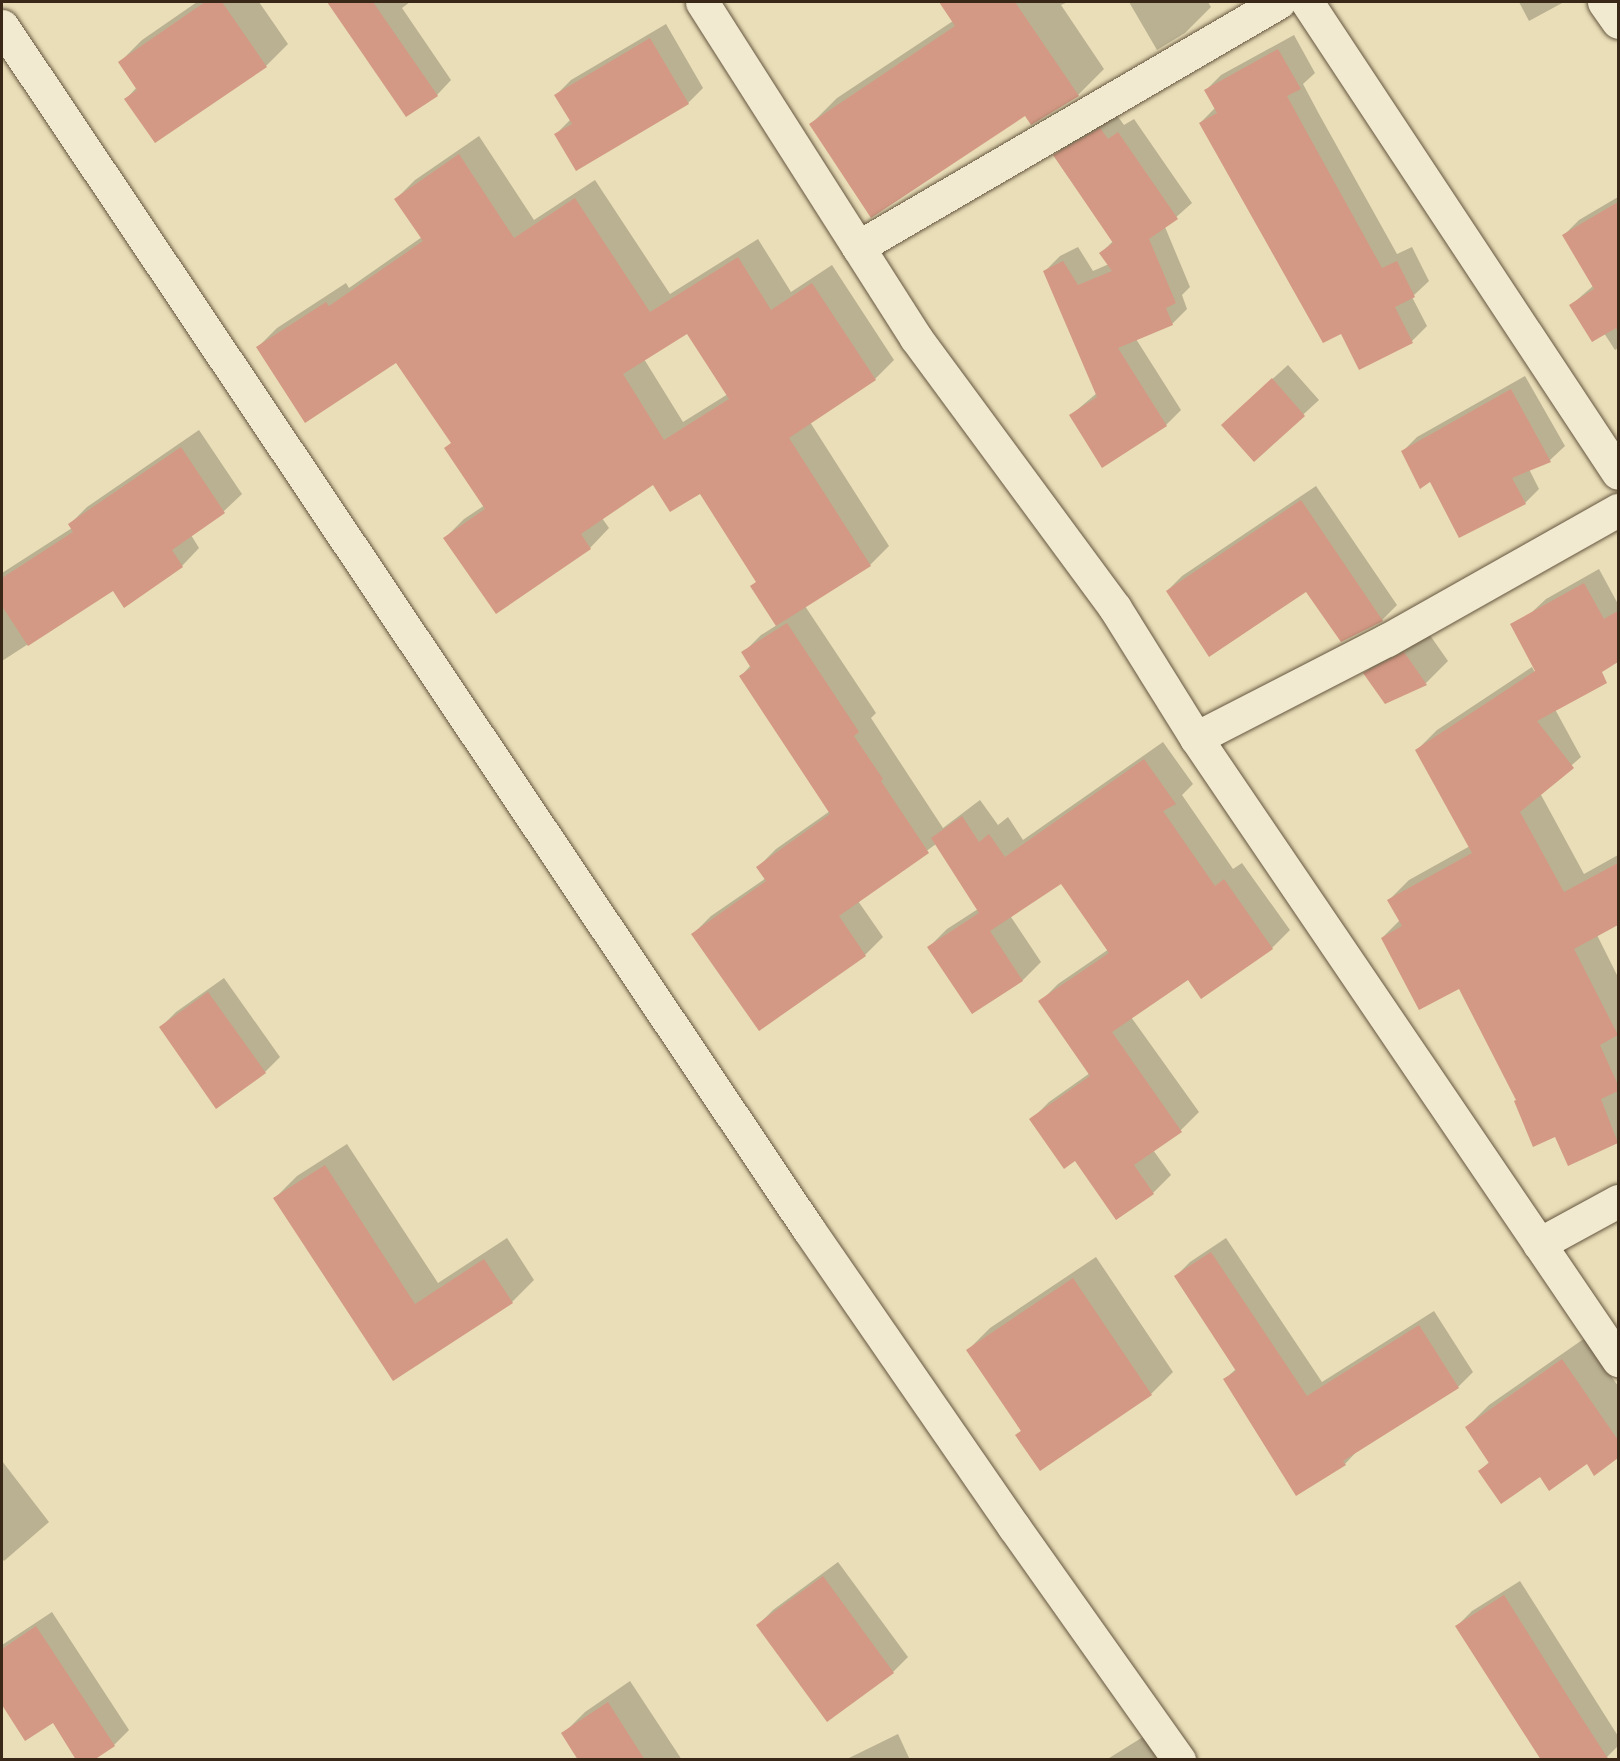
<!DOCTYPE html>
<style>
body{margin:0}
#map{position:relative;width:1620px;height:1761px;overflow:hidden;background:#e9deb7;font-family:"Gentium Book Plus",serif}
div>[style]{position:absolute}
.shadow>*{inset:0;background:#0003}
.building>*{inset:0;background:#d49984}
.roads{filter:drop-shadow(0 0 2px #655640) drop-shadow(0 0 2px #655640)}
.minor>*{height:33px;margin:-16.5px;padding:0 16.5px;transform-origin:16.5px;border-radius:16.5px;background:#f1ead0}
span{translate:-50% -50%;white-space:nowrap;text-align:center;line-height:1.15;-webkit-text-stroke:5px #f1ead0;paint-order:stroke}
.frame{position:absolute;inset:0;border:3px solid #392818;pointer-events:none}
</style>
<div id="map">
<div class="shadow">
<div style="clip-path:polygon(197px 2px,259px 2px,288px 44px,266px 66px,126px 99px,137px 87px,120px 62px,142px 40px)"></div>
<div style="clip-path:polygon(329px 2px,410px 2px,402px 8px,451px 80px,437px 95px,406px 115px)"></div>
<div style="clip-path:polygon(941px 2px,1068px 2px,1061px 5px,1104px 69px,1078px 95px,1032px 123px,1025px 113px,811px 124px,837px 98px,953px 21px)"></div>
<div style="clip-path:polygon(1129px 2px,1208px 2px,1211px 7px,1185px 33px,1157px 50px)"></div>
<div style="clip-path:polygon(1519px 2px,1564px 2px,1529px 21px)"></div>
<div style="clip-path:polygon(666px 24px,703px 88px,688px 103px,576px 169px,556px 134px,571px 119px,556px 95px,571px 80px)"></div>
<div style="clip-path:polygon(1294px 35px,1315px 73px,1303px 84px,1319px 114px,1397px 254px,1412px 247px,1429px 281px,1412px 297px,1427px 326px,1412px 341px,1360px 368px,1342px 332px,1200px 123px,1215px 108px,1206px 90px,1221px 75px)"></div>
<div style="clip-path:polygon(1116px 114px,1124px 125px,1134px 119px,1192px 203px,1165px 227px,1190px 287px,1182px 295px,1187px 309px,1172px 324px,1136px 339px,1181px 410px,1166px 425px,1071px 415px,1097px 393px,1045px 271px,1060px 256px,1078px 247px,1093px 271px,1109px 264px,1101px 253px,1113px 241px,1054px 156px,1069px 141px)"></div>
<div style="clip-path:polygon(evenodd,479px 136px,534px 220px,595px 180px,670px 294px,758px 239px,791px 292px,832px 265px,894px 360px,875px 379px,810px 422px,889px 546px,870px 565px,805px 606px,876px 713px,871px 718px,943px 828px,980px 800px,998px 825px,1008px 817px,1023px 840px,1163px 742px,1193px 784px,1182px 795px,1233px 869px,1242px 863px,1290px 930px,1272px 948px,1189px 978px,1131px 1017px,1199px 1112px,1181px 1130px,1153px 1150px,1171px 1175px,1153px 1193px,1075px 1159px,1031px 1120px,1049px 1102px,1090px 1073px,1040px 1002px,1058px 984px,1109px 949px,1062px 882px,1011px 917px,1041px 962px,1023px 980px,973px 1012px,929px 947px,947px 929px,978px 909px,936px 844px,858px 901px,883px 937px,865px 955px,693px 934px,711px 916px,766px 878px,758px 867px,776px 849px,830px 811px,741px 676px,751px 665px,743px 653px,761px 635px,777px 625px,757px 581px,700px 492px,654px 483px,602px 518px,609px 528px,590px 548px,496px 612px,445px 538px,464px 519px,485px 505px,452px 442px,396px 361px,258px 347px,277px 328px,346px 283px,349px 288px,422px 237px,396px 199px,415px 180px,479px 136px,687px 332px,728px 394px,683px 422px,644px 359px,687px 332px)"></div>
<div style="clip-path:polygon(1618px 197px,1618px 348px,1615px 350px,1604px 333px,1571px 305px,1593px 286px,1564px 235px,1579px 220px)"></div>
<div style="clip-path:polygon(1288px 365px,1319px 400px,1254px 460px,1238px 410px)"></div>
<div style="clip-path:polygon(1525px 376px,1565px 446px,1550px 460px,1529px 469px,1539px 489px,1525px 503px,1431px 480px,1402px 452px,1417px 437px)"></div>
<div style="clip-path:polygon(199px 430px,242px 494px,224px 511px,191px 535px,199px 548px,182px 566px,113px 589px,2px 661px,2px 573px,72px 528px,69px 525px,87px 507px)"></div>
<div style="clip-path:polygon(1316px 486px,1397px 605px,1382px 620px,1342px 640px,1306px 590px,1167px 591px,1182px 576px)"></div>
<div style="clip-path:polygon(1599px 569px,1618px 604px,1618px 661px,1577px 683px,1531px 613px,1546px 599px)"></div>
<div style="clip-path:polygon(1427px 631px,1448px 661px,1426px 683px,1365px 673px,1387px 651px)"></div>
<div style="clip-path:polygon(1532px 667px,1581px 757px,1540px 793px,1584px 874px,1618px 855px,1618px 924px,1597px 935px,1618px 977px,1618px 1141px,1569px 1164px,1556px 1135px,1518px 1099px,1459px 987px,1382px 938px,1400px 920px,1389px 900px,1409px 880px,1470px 846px,1417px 750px,1437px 730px)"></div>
<div style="clip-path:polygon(224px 978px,280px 1057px,265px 1072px,161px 1027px,176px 1012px)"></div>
<div style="clip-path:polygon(347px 1144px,438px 1283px,507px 1238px,534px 1280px,512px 1302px,394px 1379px,275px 1198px,297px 1176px)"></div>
<div style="clip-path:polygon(1226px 1238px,1322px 1382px,1434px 1311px,1473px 1372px,1458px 1387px,1359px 1449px,1345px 1464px,1225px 1379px,1236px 1369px,1175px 1277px,1190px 1262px)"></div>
<div style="clip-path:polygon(1096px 1257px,1173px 1372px,1151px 1394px,1040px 1469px,1017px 1435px,1022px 1430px,968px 1350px,990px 1328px)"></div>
<div style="clip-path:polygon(1585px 1338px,1618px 1386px,1618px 1457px,1595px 1473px,1587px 1462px,1540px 1475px,1480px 1471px,1490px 1461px,1467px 1427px,1489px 1405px)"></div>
<div style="clip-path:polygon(2px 1461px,49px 1522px,4px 1561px,2px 1558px)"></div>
<div style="clip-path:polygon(838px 1562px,908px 1657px,893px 1672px,758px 1625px,773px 1610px)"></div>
<div style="clip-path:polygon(1520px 1581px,1618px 1736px,1618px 1746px,1606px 1758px,1457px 1626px,1472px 1611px)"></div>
<div style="clip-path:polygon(52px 1612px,129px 1730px,114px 1745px,53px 1721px,25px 1739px,2px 1702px,2px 1645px)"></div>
<div style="clip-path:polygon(630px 1681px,682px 1760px,580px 1760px,563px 1734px,585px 1712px)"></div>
<div style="clip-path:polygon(1159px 1727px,1180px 1760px,1106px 1760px)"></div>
<div style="clip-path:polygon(898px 1734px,910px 1760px,848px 1760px,849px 1758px)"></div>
</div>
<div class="building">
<div style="clip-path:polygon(205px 2px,222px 2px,267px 67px,155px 143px,124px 99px,137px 90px,118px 62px)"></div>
<div style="clip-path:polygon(327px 2px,373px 2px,438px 96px,406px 117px)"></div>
<div style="clip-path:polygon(939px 2px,1015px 2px,1079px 96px,1031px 125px,1025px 116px,871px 218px,809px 124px,955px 26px)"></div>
<div style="clip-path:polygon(650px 38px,689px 104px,576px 171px,554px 134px,572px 124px,554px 95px)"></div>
<div style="clip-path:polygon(1278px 49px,1301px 89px,1287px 96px,1305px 129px,1382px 268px,1397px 261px,1415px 297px,1395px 307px,1413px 343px,1359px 370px,1341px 334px,1323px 343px,1199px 123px,1217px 113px,1204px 90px)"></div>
<div style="clip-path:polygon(1100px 128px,1108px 139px,1118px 132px,1178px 219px,1149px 239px,1176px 303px,1166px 308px,1173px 325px,1118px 348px,1167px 426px,1102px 468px,1069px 415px,1097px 397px,1043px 271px,1063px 261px,1078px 285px,1112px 271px,1099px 253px,1113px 243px,1053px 155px)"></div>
<div style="clip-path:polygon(evenodd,459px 154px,514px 238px,575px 198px,650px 312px,738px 257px,771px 310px,812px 283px,876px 380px,789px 438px,871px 566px,776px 626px,750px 586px,756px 582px,700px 494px,670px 512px,653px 485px,581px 534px,591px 549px,496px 614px,443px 538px,485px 509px,444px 448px,451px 443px,396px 363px,305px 423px,256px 347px,326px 302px,329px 306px,423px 241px,394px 199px,459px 154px,687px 334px,729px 399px,664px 440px,623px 374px,687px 334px)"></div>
<div style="clip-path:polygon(1618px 202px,1618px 332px,1616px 328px,1592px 342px,1569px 305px,1594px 289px,1562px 235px)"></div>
<div style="clip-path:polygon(1272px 378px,1305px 416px,1254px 462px,1221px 425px)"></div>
<div style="clip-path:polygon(1511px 389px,1551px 462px,1512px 478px,1526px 504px,1459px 538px,1430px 482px,1420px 489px,1401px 451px)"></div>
<div style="clip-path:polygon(181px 447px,225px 513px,172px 550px,183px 567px,124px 608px,113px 591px,28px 646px,2px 606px,2px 578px,73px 532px,68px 524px)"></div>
<div style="clip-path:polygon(1301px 500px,1383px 621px,1341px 642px,1306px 592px,1209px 657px,1166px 591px)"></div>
<div style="clip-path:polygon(1584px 583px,1604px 619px,1618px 611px,1618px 662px,1602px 672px,1607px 683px,1537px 721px,1574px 768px,1520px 812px,1564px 892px,1618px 863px,1618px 925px,1574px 949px,1618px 1035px,1600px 1045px,1618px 1085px,1618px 1091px,1601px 1099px,1618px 1143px,1568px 1166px,1555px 1137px,1533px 1147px,1514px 1101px,1516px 1100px,1459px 989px,1419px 1010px,1381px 938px,1402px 926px,1387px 900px,1472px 853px,1415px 750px,1535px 671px,1510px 624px)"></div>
<div style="clip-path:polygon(787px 623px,859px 732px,854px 736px,883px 779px,881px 781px,929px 853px,839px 916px,866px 956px,759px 1031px,691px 934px,766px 881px,756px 867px,830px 814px,739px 676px,751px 668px,741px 652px)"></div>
<div style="clip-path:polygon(1404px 652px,1427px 685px,1385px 704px,1363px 673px)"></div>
<div style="clip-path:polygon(1144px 759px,1176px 804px,1163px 811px,1215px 886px,1224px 879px,1273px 949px,1201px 999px,1188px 980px,1112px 1032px,1182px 1132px,1134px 1165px,1154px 1194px,1116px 1220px,1075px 1161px,1064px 1169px,1029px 1119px,1090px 1076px,1038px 1001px,1109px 953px,1061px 884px,990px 931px,1023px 981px,972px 1014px,927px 947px,979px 913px,931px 838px,962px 816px,979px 842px,989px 834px,1005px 857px)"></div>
<div style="clip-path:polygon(208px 992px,266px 1073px,216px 1109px,159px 1027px)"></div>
<div style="clip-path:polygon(325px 1165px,415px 1304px,484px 1259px,513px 1303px,393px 1381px,273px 1198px)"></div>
<div style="clip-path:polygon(1211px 1252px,1307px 1396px,1419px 1325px,1459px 1388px,1343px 1461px,1346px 1465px,1296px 1496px,1223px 1379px,1236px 1371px,1174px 1276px)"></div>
<div style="clip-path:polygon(1073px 1278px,1152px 1395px,1040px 1471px,1015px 1435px,1021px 1431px,966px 1350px)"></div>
<div style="clip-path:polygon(1562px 1359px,1618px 1440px,1618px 1458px,1594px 1476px,1587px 1464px,1549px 1491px,1540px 1477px,1501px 1504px,1478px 1471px,1489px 1463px,1465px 1427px)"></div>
<div style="clip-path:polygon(823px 1576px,894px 1673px,827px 1722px,756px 1625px)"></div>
<div style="clip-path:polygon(1504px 1595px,1572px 1703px,1609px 1760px,1541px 1760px,1455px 1626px)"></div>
<div style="clip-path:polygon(36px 1626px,115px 1746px,94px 1760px,76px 1760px,53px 1723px,25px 1741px,2px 1705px,2px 1649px)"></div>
<div style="clip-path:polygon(608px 1702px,645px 1760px,578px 1760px,561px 1733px)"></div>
</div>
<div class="roads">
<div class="minor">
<div style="left:702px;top:2px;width:398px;rotate:57.5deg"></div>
<div style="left:916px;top:338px;width:335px;rotate:53.6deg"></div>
<div style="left:1115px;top:608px;width:153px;rotate:58.1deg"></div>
<div style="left:1196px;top:738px;width:752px;rotate:55.84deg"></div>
<div style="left:1307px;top:2px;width:564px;rotate:56.56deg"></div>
<div style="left:1604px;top:2px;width:24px;rotate:55deg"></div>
<div style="left:2px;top:26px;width:1449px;rotate:56.17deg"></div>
<div style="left:809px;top:1230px;width:361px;rotate:55.4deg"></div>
<div style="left:1014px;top:1527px;width:286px;rotate:54.7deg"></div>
<div style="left:858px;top:247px;width:487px;rotate:-30.2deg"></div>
<div style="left:1196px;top:738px;width:215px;rotate:-27.2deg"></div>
<div style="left:1387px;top:640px;width:265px;rotate:-29.4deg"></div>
<div style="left:1539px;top:1244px;width:90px;rotate:-28.6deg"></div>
</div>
</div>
<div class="frame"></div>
</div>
